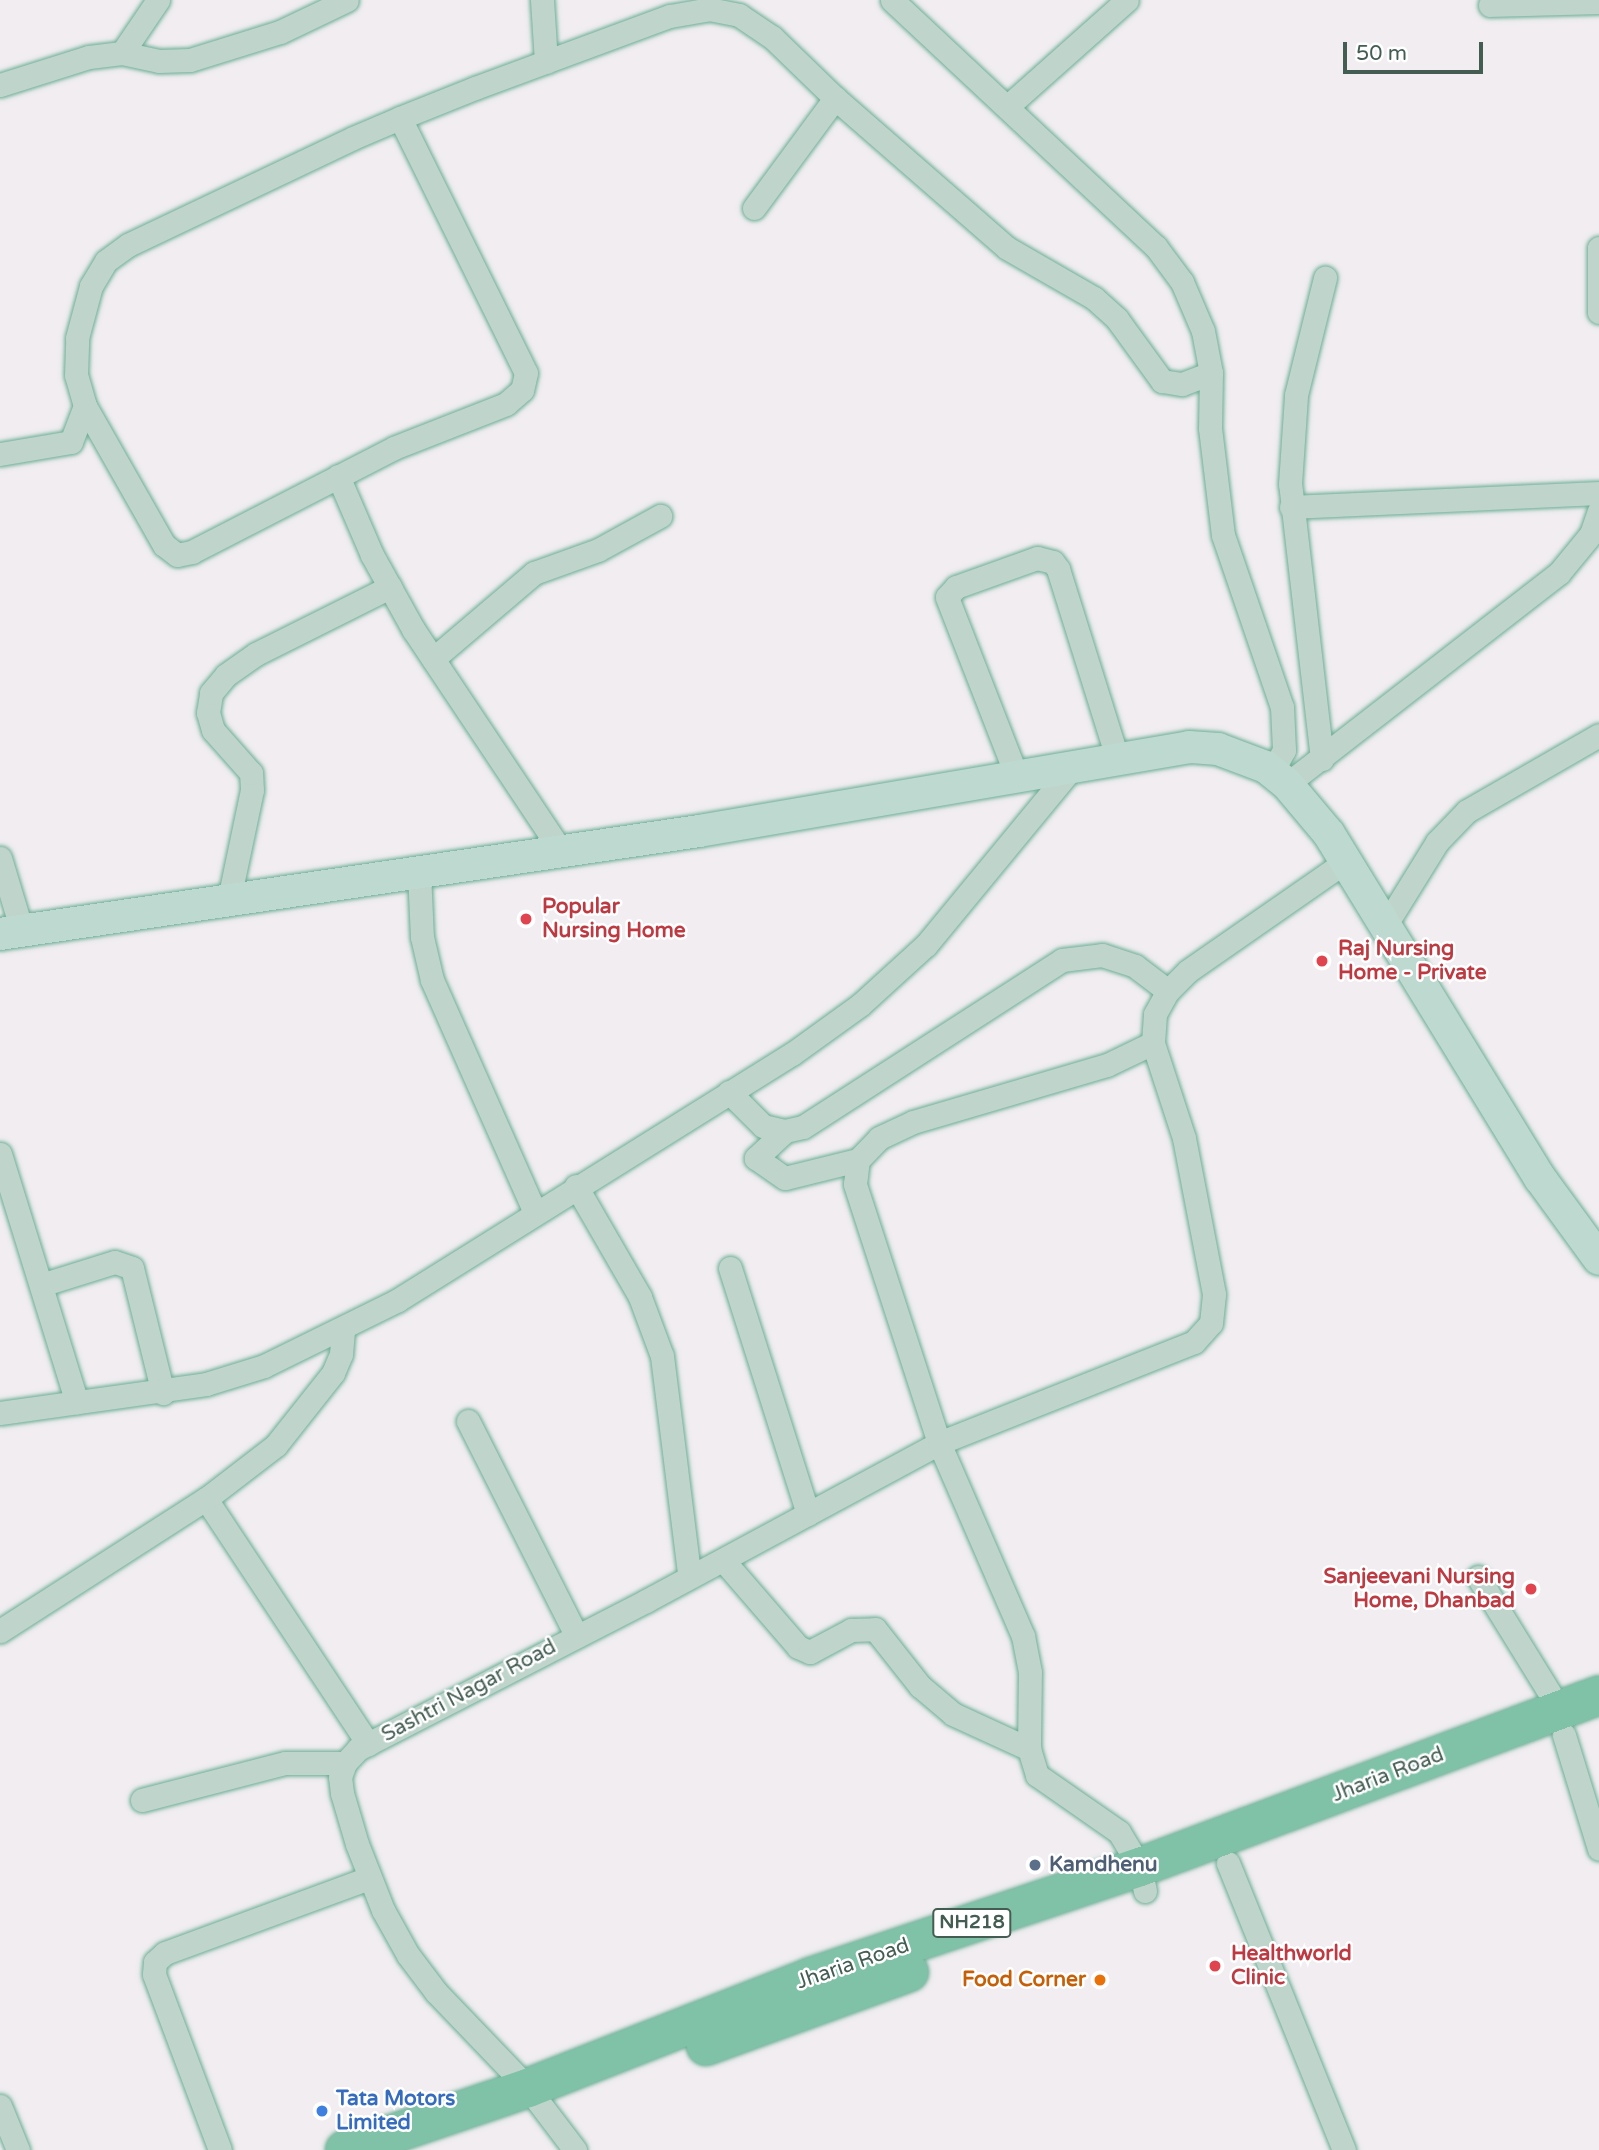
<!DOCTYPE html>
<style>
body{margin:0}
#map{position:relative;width:1599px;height:2150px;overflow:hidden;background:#f1edf0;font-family:"Varela Round",sans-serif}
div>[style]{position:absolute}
.roads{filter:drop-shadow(0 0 2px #6bae95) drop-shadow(0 0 2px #6bae95)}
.street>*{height:23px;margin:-11.5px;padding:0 11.5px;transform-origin:11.5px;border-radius:11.5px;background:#bfd4cb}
.secondary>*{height:32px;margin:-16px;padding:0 16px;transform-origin:16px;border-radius:16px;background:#bed9cf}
.highway>*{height:38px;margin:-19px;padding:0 19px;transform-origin:19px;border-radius:19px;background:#80c2a8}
.dots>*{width:19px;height:19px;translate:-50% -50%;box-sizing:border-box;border:4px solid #fff;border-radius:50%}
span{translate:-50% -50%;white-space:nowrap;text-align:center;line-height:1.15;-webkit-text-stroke:5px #fff;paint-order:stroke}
.shield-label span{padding:2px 5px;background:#fff;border:2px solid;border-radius:5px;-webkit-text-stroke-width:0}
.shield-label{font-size:19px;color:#445d52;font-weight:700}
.health-label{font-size:21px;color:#be3a42;font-weight:700}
.left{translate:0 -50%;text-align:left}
.right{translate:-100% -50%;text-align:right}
.street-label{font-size:21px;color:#445d52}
.service-label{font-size:21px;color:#4e5e75;font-weight:700}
.food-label{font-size:21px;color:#c56008;font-weight:700}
.shop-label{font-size:21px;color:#366cbe;font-weight:700}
.scale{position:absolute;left:1343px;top:42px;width:140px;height:32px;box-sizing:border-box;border:4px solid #445d52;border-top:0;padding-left:9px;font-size:21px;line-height:24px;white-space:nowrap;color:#445d52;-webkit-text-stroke:5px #fff;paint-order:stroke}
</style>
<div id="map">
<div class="roads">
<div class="street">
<div style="left:542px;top:0;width:62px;rotate:86.3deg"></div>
<div style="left:892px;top:0;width:362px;rotate:43.1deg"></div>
<div style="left:1156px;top:247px;width:44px;rotate:53.4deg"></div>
<div style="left:1182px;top:282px;width:53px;rotate:66.8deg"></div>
<div style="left:1203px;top:331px;width:43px;rotate:79.2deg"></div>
<div style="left:1211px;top:373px;width:55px;rotate:91deg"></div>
<div style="left:1210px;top:428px;width:108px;rotate:83.1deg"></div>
<div style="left:1223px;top:535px;width:182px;rotate:71.1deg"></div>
<div style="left:1282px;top:707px;width:43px;rotate:87.3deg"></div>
<div style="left:1284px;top:750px;width:25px;rotate:119deg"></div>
<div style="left:1490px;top:5px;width:109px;rotate:-1.6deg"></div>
<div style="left:122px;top:53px;width:64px;rotate:-55.8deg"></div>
<div style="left:0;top:85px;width:93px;rotate:-17.5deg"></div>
<div style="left:89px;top:57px;width:33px;rotate:-7deg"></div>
<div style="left:122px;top:53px;width:38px;rotate:12deg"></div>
<div style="left:159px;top:61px;width:31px;rotate:-2deg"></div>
<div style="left:190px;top:60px;width:94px;rotate:-17.3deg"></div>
<div style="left:280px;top:32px;width:74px;rotate:-25.5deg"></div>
<div style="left:1008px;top:106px;width:159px;rotate:-41.7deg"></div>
<div style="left:400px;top:118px;width:284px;rotate:63.7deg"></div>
<div style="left:526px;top:373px;width:17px;rotate:103deg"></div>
<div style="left:522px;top:390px;width:21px;rotate:139deg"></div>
<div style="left:506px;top:404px;width:120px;rotate:158.6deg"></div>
<div style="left:394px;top:448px;width:227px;rotate:152.8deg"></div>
<div style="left:192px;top:552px;width:15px;rotate:169deg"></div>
<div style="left:177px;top:555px;width:16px;rotate:-142deg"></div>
<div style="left:164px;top:545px;width:160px;rotate:-119.6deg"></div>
<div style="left:85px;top:406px;width:32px;rotate:-106deg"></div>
<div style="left:76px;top:375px;width:37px;rotate:-88deg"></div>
<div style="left:77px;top:338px;width:54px;rotate:-74.9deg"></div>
<div style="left:91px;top:286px;width:29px;rotate:-59deg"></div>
<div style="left:106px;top:261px;width:27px;rotate:-36deg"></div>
<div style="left:128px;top:245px;width:249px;rotate:-25.4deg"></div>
<div style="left:353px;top:138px;width:51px;rotate:-23.1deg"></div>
<div style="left:400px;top:118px;width:81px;rotate:-21.8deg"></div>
<div style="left:475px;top:88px;width:208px;rotate:-20.3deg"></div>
<div style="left:670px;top:16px;width:40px;rotate:-10deg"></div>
<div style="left:709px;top:9px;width:31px;rotate:11deg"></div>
<div style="left:739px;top:15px;width:40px;rotate:34deg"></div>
<div style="left:772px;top:37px;width:88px;rotate:44.1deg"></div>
<div style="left:835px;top:98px;width:228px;rotate:41.1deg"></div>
<div style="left:1007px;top:248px;width:100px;rotate:29.9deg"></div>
<div style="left:1094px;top:298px;width:31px;rotate:42deg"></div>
<div style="left:1117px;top:319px;width:77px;rotate:54deg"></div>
<div style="left:1162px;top:381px;width:20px;rotate:9deg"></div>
<div style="left:1182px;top:384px;width:31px;rotate:-21deg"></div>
<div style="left:754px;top:208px;width:137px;rotate:-53.6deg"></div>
<div style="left:1599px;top:248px;width:64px;rotate:90deg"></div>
<div style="left:0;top:454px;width:72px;rotate:-9.6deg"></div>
<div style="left:71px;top:442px;width:39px;rotate:-69deg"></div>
<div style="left:338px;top:476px;width:86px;rotate:66.7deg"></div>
<div style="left:372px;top:555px;width:85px;rotate:61deg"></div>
<div style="left:413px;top:629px;width:268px;rotate:56.3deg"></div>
<div style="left:1291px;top:507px;width:308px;rotate:-2.6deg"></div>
<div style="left:433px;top:659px;width:133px;rotate:-40.4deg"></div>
<div style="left:534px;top:573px;width:68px;rotate:-19.8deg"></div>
<div style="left:598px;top:550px;width:71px;rotate:-28.7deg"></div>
<div style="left:1322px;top:759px;width:277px;rotate:-96.6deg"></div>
<div style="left:1290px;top:484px;width:89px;rotate:-86.1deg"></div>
<div style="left:1296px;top:395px;width:121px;rotate:-76.1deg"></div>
<div style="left:1017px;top:777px;width:193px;rotate:-111.3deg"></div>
<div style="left:947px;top:597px;width:13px;rotate:-48deg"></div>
<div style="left:956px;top:587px;width:86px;rotate:-19.7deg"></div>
<div style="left:1037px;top:558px;width:16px;rotate:14deg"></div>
<div style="left:1053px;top:562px;width:9px;rotate:54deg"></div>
<div style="left:1058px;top:569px;width:200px;rotate:72.6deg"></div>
<div style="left:1287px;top:784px;width:344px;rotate:-37.8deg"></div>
<div style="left:1559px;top:573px;width:50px;rotate:-50.6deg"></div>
<div style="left:1591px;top:534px;width:24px;rotate:-71deg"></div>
<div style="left:0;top:858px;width:76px;rotate:73.2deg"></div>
<div style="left:419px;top:872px;width:65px;rotate:87.4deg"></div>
<div style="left:422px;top:937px;width:44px;rotate:76.9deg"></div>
<div style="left:432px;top:980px;width:254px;rotate:66.1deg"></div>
<div style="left:229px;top:899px;width:111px;rotate:-78.1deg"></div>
<div style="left:252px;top:790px;width:17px;rotate:-93deg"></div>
<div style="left:251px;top:773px;width:57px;rotate:-131.5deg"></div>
<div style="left:213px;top:730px;width:18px;rotate:-106deg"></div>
<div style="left:208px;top:713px;width:20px;rotate:-81deg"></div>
<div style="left:211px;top:693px;width:23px;rotate:-50deg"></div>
<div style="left:226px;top:675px;width:37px;rotate:-35deg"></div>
<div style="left:256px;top:654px;width:150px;rotate:-26.6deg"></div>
<div style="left:1385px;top:926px;width:99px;rotate:-58.2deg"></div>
<div style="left:1437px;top:842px;width:43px;rotate:-45.9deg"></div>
<div style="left:1467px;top:811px;width:152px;rotate:-29.9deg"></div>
<div style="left:729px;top:1092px;width:48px;rotate:45deg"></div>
<div style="left:763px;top:1126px;width:23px;rotate:13deg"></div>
<div style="left:785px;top:1131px;width:18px;rotate:-13deg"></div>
<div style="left:803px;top:1127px;width:308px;rotate:-32.8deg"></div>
<div style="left:1062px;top:960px;width:40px;rotate:-7.1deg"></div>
<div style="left:1102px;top:955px;width:35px;rotate:18deg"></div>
<div style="left:1135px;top:966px;width:41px;rotate:37.1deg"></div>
<div style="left:785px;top:1131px;width:40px;rotate:137deg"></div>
<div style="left:756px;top:1158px;width:35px;rotate:35deg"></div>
<div style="left:785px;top:1178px;width:75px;rotate:-13.9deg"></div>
<div style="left:0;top:1154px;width:260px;rotate:72.8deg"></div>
<div style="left:576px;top:1186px;width:128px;rotate:60deg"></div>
<div style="left:640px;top:1297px;width:63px;rotate:69.6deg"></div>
<div style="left:662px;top:1356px;width:220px;rotate:82.9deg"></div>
<div style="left:730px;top:1268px;width:258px;rotate:72.4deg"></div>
<div style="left:41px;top:1285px;width:77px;rotate:-17.3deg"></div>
<div style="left:115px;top:1262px;width:18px;rotate:19deg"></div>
<div style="left:132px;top:1268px;width:129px;rotate:76.1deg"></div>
<div style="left:0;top:1413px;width:208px;rotate:-8deg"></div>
<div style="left:206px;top:1384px;width:61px;rotate:-17.2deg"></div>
<div style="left:264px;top:1366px;width:149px;rotate:-26.2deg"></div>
<div style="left:398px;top:1300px;width:464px;rotate:-32deg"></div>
<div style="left:792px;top:1054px;width:84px;rotate:-35.8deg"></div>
<div style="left:860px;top:1005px;width:89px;rotate:-42.3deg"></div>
<div style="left:926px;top:945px;width:229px;rotate:-50.5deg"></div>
<div style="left:468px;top:1421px;width:240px;rotate:63.2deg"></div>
<div style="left:206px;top:1499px;width:294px;rotate:56.5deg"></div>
<div style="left:723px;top:1560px;width:115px;rotate:49.2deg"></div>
<div style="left:798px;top:1647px;width:13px;rotate:23deg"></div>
<div style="left:810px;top:1652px;width:47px;rotate:-28.2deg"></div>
<div style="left:851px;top:1630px;width:24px;rotate:-2deg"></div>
<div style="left:875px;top:1629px;width:73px;rotate:51.7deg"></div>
<div style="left:920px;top:1686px;width:43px;rotate:40.3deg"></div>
<div style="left:953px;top:1714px;width:84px;rotate:24.7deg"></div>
<div style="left:1478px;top:1577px;width:156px;rotate:58.3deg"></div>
<div style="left:0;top:1631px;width:245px;rotate:-32.7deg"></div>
<div style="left:206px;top:1499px;width:88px;rotate:-37.6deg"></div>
<div style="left:276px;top:1445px;width:92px;rotate:-51.6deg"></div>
<div style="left:333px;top:1373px;width:21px;rotate:-67deg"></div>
<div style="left:341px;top:1354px;width:23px;rotate:-85deg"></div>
<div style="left:1564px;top:1735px;width:119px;rotate:72.9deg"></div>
<div style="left:142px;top:1800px;width:148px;rotate:-14.5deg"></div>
<div style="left:285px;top:1763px;width:60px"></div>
<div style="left:1228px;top:1863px;width:310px;rotate:68deg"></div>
<div style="left:1145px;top:1891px;width:25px;rotate:-102deg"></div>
<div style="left:1140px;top:1867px;width:41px;rotate:-121deg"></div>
<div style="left:1119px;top:1832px;width:100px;rotate:-145.2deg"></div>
<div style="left:1037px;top:1775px;width:27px;rotate:-107deg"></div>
<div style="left:1029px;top:1749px;width:77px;rotate:-89.3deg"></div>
<div style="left:1030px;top:1672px;width:37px;rotate:-101deg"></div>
<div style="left:1023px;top:1636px;width:210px;rotate:-113.5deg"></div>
<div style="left:939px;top:1443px;width:272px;rotate:-108deg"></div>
<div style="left:855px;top:1184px;width:24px;rotate:-83deg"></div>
<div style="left:858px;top:1160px;width:30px;rotate:-46deg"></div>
<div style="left:879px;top:1138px;width:38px;rotate:-25deg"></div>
<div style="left:913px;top:1122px;width:202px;rotate:-16.4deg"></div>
<div style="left:1107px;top:1065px;width:51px;rotate:-25.6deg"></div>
<div style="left:0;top:2106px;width:48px;rotate:67.8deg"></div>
<div style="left:220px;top:2150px;width:188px;rotate:-110.6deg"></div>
<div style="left:154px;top:1974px;width:12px;rotate:-85deg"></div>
<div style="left:155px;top:1962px;width:13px;rotate:-42deg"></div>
<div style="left:165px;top:1953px;width:217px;rotate:-20.2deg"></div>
<div style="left:575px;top:2150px;width:78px;rotate:-127.2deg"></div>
<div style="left:528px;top:2088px;width:133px;rotate:-133.8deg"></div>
<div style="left:436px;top:1992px;width:46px;rotate:-127.1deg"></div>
<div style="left:408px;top:1955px;width:51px;rotate:-119.1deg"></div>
<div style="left:383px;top:1910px;width:71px;rotate:-111.5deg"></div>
<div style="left:357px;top:1844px;width:53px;rotate:-106.4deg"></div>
<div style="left:342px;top:1793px;width:16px;rotate:-97deg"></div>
<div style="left:340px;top:1777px;width:15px;rotate:-70deg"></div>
<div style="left:345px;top:1763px;width:19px;rotate:-47deg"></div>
<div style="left:358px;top:1749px;width:324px;rotate:-27.2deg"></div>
<div style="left:646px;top:1601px;width:333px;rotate:-28.3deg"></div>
<div style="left:939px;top:1443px;width:274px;rotate:-21.6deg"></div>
<div style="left:1194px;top:1342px;width:25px;rotate:-48deg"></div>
<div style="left:1211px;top:1323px;width:29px;rotate:-84deg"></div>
<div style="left:1214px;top:1294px;width:159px;rotate:-100.9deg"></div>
<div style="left:1184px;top:1138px;width:100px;rotate:-108.1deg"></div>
<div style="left:1153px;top:1043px;width:29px;rotate:-86deg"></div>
<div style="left:1155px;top:1014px;width:26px;rotate:-61deg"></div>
<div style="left:1168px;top:991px;width:28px;rotate:-45deg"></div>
<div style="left:1188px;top:971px;width:191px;rotate:-34.8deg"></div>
</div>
<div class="secondary">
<div style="left:0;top:934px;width:707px;rotate:-8.38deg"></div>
<div style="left:699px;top:831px;width:497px;rotate:-9.7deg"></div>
<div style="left:1189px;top:747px;width:29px;rotate:4deg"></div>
<div style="left:1218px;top:749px;width:51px;rotate:20.6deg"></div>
<div style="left:1266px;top:767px;width:27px;rotate:39deg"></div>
<div style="left:1287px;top:784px;width:65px;rotate:50deg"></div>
<div style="left:1329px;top:834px;width:404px;rotate:58.5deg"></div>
<div style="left:1540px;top:1178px;width:100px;rotate:53.9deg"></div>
</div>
<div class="highway">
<div style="left:706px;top:2046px;width:216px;rotate:-20deg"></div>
<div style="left:345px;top:2150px;width:193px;rotate:-18.7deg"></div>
<div style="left:528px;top:2088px;width:304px;rotate:-21.4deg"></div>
<div style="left:811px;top:1977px;width:347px;rotate:-18.5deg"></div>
<div style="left:1140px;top:1867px;width:490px;rotate:-20.5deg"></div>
</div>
</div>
<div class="dots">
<div style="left:526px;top:919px;background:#e0444e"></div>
<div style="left:1322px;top:961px;background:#e0444e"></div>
<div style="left:1531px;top:1589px;background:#e0444e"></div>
<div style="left:1035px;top:1865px;background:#5c6f8a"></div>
<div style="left:1215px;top:1966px;background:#e0444e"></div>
<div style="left:1100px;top:1980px;background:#e8710a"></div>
<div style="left:322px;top:2111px;background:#3f7fe0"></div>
</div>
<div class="shield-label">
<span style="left:972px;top:1923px">NH218</span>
</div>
<div class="health-label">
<span class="left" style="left:542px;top:919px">Popular<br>Nursing Home</span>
<span class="left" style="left:1338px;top:961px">Raj Nursing<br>Home - Private</span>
<span class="right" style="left:1515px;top:1589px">Sanjeevani Nursing<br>Home, Dhanbad</span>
<span class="left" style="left:1231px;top:1966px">Healthworld<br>Clinic</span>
</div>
<div class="street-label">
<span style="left:469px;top:1691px;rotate:-28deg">Sashtri Nagar Road</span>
<span style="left:1388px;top:1775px;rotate:-21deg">Jharia Road</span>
<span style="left:853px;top:1964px;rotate:-19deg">Jharia Road</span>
</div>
<div class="service-label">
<span class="left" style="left:1049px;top:1865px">Kamdhenu</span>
</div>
<div class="food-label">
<span class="right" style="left:1086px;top:1980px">Food Corner</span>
</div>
<div class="shop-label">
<span class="left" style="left:336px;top:2111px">Tata Motors<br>Limited</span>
</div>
<div class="scale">50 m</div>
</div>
